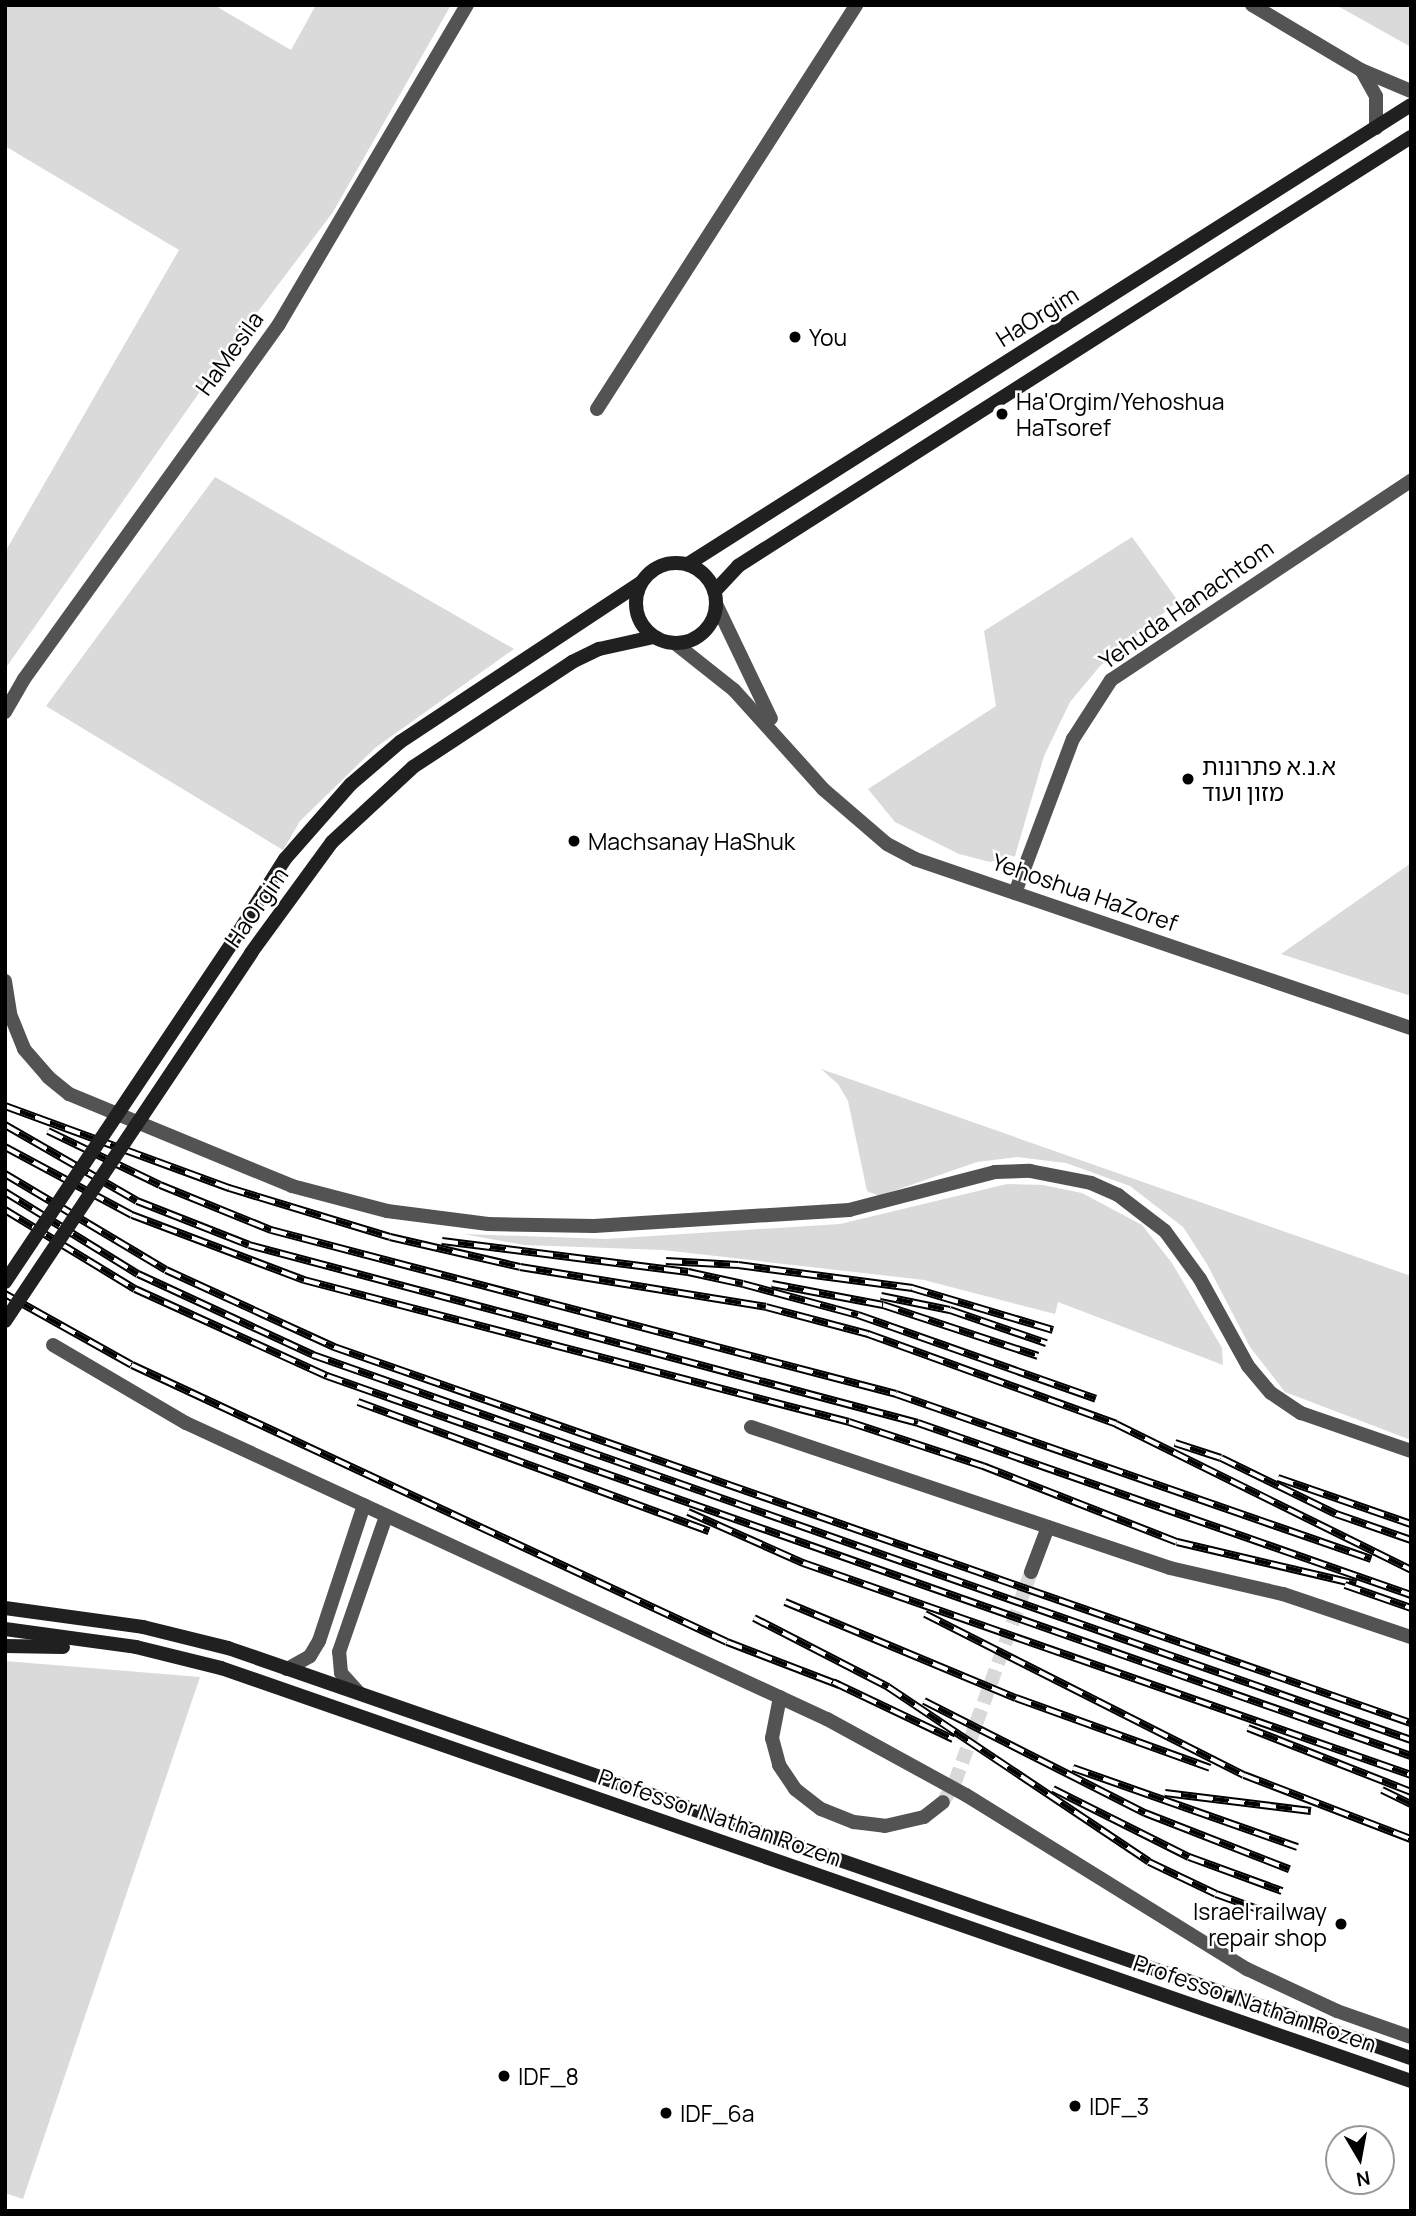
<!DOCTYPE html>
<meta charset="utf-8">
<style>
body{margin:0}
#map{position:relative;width:1416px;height:2216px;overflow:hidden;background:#fff;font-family:Manrope,"Noto Sans Hebrew",sans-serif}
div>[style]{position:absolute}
.green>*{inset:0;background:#dadada}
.street-tunnel>*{height:14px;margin-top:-7px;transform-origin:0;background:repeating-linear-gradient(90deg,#d9d9d9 0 14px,transparent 0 21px)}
.street>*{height:14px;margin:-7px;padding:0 7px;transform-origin:7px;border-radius:7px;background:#535353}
.secondary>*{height:14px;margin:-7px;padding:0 7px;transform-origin:7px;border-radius:7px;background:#202020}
.secondary>.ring{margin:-7px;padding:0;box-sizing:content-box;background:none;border:14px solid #202020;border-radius:50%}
.rail>*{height:8px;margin-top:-4px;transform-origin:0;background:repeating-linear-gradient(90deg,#fff 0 16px,#000 0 32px);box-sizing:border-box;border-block:2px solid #000}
.secondary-bridge>*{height:14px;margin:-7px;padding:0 7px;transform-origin:7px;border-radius:7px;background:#202020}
.dots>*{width:19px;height:19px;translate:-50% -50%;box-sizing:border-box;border:4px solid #fff;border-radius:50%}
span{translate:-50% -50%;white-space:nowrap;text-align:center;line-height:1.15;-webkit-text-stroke:5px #fff;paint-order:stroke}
.street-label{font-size:23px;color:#000}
.poi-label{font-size:23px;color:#000}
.left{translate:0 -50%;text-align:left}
.right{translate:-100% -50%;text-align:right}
.frame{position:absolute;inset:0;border:7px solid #000;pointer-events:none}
.north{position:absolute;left:1325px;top:2125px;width:70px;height:70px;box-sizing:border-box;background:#fff;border:2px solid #999;border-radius:50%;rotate:170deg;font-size:19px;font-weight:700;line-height:28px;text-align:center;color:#000}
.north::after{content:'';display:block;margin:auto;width:24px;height:32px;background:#000;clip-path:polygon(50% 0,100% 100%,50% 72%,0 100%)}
</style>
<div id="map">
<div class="green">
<div style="clip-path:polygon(5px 5px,214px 5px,291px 50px,316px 5px,451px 5px,333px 212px,232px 346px,5px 669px,5px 552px,179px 250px,5px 146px)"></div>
<div style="clip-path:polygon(1336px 5px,1411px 5px,1411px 47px)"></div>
<div style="clip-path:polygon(215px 477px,514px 649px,375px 748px,300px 821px,283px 850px,46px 706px)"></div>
<div style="clip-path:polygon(1132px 537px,1178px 601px,1100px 666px,1070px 702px,1044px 756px,1015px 856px,990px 862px,959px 854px,895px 822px,868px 789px,996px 706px,984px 631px)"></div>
<div style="clip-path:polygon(1411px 863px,1411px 996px,1281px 954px)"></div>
<div style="clip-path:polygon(821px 1069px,1411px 1276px,1411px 1440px,1285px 1392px,1250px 1347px,1207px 1264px,1183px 1227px,1130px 1186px,1066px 1163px,1017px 1157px,977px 1162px,879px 1196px,867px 1191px,848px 1101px,838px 1084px)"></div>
<div style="clip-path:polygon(1007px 1184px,1043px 1185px,1082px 1193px,1142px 1225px,1172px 1263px,1222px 1348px,1223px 1365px,1058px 1302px,1055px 1314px,924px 1280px,663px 1250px,524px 1245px,463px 1234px,606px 1239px,840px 1224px)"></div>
<div style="clip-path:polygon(5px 1661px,200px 1677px,23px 2199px,5px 2193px)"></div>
</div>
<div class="street-tunnel">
<div style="left:943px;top:1802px;width:23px;rotate:-59deg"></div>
<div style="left:955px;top:1782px;width:223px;rotate:-70.1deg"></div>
</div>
<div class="street">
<div style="left:1252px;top:5px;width:127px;rotate:30.8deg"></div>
<div style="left:1361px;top:70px;width:54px;rotate:22.8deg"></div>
<div style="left:1362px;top:71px;width:29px;rotate:61deg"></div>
<div style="left:1376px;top:96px;width:32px;rotate:90deg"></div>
<div style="left:597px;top:409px;width:480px;rotate:-57.3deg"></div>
<div style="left:716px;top:604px;width:127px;rotate:64.4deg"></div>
<div style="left:676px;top:644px;width:74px;rotate:38.4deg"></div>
<div style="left:734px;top:690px;width:133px;rotate:48deg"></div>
<div style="left:823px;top:789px;width:84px;rotate:40.7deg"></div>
<div style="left:887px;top:844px;width:32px;rotate:28deg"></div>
<div style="left:915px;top:859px;width:524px;rotate:18.82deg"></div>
<div style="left:5px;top:712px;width:38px;rotate:-60deg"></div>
<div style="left:24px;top:679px;width:437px;rotate:-54.3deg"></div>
<div style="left:279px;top:324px;width:370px;rotate:-59.5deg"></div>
<div style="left:1015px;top:893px;width:165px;rotate:-69.4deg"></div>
<div style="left:1073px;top:739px;width:70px;rotate:-57.2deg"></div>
<div style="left:1111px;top:680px;width:360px;rotate:-33.6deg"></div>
<div style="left:5px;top:981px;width:33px;rotate:81deg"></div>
<div style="left:10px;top:1014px;width:38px;rotate:68deg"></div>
<div style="left:24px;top:1049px;width:37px;rotate:49deg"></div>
<div style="left:48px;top:1077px;width:27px;rotate:39deg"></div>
<div style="left:69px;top:1094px;width:241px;rotate:22.4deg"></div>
<div style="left:292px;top:1186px;width:98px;rotate:14.7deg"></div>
<div style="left:387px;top:1211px;width:102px;rotate:7.3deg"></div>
<div style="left:488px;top:1224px;width:106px;rotate:1.1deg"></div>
<div style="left:594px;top:1226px;width:256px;rotate:-3.6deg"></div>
<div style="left:849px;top:1210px;width:151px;rotate:-14.6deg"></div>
<div style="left:995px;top:1172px;width:35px;rotate:-2deg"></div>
<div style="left:1030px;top:1171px;width:62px;rotate:11.1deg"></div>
<div style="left:1091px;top:1183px;width:30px;rotate:24deg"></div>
<div style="left:1118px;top:1195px;width:59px;rotate:37.5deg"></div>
<div style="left:1165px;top:1231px;width:59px;rotate:53.9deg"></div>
<div style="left:1200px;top:1279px;width:99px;rotate:61.1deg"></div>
<div style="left:1248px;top:1366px;width:35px;rotate:50deg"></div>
<div style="left:1271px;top:1393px;width:36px;rotate:34deg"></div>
<div style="left:1301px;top:1413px;width:116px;rotate:19.1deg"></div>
<div style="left:53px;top:1345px;width:154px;rotate:30.4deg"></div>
<div style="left:186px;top:1423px;width:706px;rotate:24.79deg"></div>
<div style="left:827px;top:1719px;width:158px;rotate:28.7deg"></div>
<div style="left:966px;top:1795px;width:331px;rotate:31.8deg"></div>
<div style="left:1247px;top:1969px;width:99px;rotate:25deg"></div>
<div style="left:1337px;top:2011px;width:78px;rotate:19.4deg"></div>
<div style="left:751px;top:1427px;width:442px;rotate:18.6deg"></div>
<div style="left:1170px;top:1568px;width:116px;rotate:13deg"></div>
<div style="left:1283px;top:1594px;width:135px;rotate:18.6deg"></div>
<div style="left:1031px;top:1572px;width:48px;rotate:-69.3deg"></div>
<div style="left:287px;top:1669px;width:26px;rotate:-29deg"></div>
<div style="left:310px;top:1656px;width:17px;rotate:-59deg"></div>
<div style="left:319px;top:1641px;width:143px;rotate:-71.7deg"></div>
<div style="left:359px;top:1693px;width:27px;rotate:-132deg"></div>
<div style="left:341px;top:1673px;width:21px;rotate:-95deg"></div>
<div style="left:339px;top:1652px;width:144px;rotate:-70.9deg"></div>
<div style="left:780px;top:1697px;width:42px;rotate:101deg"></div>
<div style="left:772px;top:1738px;width:28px;rotate:75deg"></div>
<div style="left:779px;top:1765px;width:29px;rotate:56deg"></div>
<div style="left:795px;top:1789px;width:33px;rotate:38deg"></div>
<div style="left:821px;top:1809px;width:35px;rotate:22deg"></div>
<div style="left:854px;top:1822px;width:31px;rotate:7deg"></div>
<div style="left:885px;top:1826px;width:40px;rotate:-13deg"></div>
<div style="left:924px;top:1817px;width:24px;rotate:-38deg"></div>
</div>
<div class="secondary">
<div class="ring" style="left:636px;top:563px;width:66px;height:66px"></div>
<div style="left:688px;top:564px;width:856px;rotate:-32.41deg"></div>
<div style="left:715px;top:591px;width:34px;rotate:-47deg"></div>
<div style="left:738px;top:566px;width:798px;rotate:-32.52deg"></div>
<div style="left:231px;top:944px;width:101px;rotate:-57.6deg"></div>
<div style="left:285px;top:859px;width:100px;rotate:-48.7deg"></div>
<div style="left:351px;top:784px;width:65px;rotate:-40.6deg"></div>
<div style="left:400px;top:742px;width:288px;rotate:-33.5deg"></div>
<div style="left:251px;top:953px;width:137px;rotate:-53.9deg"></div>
<div style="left:332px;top:842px;width:110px;rotate:-42.8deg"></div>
<div style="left:413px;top:767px;width:191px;rotate:-33.4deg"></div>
<div style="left:572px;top:662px;width:30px;rotate:-26deg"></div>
<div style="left:599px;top:649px;width:55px;rotate:-12.5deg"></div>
<div style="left:5px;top:1608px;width:139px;rotate:7.8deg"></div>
<div style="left:143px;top:1627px;width:88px;rotate:13.9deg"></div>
<div style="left:228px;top:1648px;width:1252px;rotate:19.12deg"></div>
<div style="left:5px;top:1629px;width:132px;rotate:7.8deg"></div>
<div style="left:136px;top:1647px;width:88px;rotate:13.9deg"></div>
<div style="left:221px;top:1668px;width:1260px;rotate:19.14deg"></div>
<div style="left:5px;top:1646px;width:58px;rotate:1deg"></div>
</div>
<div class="rail">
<div style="left:5px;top:1106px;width:239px;rotate:20.1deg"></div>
<div style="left:229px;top:1188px;width:168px;rotate:16.9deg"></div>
<div style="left:390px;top:1237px;width:133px;rotate:13deg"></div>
<div style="left:520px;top:1267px;width:249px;rotate:9.2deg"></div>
<div style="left:766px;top:1307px;width:106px;rotate:14.8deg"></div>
<div style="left:868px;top:1334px;width:264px;rotate:19.9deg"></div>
<div style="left:1116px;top:1424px;width:329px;rotate:26.3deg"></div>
<div style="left:5px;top:1125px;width:152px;rotate:29.9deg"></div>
<div style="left:137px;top:1201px;width:120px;rotate:21.4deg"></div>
<div style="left:249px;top:1245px;width:692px;rotate:14.9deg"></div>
<div style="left:918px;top:1423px;width:522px;rotate:19.23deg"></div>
<div style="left:48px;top:1131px;width:124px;rotate:25.7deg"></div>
<div style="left:160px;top:1185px;width:120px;rotate:22.1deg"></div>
<div style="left:271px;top:1230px;width:646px;rotate:14.7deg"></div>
<div style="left:896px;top:1394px;width:503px;rotate:19.16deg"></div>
<div style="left:5px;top:1147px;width:144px;rotate:28.2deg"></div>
<div style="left:132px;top:1215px;width:184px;rotate:20.7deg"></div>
<div style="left:304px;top:1280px;width:563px;rotate:14.6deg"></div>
<div style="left:849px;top:1422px;width:141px;rotate:18.2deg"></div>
<div style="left:983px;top:1466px;width:208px;rotate:21.4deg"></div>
<div style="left:1177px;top:1542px;width:184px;rotate:13.2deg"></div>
<div style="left:5px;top:1174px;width:187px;rotate:30.8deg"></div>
<div style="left:166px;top:1270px;width:185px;rotate:24.6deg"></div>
<div style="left:334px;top:1347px;width:1141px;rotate:19.25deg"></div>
<div style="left:5px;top:1192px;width:156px;rotate:31.7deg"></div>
<div style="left:138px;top:1274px;width:193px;rotate:24.8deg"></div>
<div style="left:313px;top:1355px;width:1164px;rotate:19.32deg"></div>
<div style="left:5px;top:1210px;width:152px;rotate:31.3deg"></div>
<div style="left:135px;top:1289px;width:211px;rotate:24.4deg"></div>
<div style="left:327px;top:1376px;width:1149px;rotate:19.32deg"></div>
<div style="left:442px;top:1241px;width:248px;rotate:7.2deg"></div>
<div style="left:688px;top:1272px;width:56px;rotate:12.3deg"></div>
<div style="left:743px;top:1284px;width:119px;rotate:15.1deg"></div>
<div style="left:858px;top:1315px;width:252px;rotate:19.4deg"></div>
<div style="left:666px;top:1261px;width:72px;rotate:3.2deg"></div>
<div style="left:738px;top:1265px;width:176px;rotate:7.5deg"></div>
<div style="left:912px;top:1288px;width:147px;rotate:16.6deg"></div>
<div style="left:772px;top:1284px;width:113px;rotate:10.7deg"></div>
<div style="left:883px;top:1305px;width:163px;rotate:18.2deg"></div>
<div style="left:5px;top:1294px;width:145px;rotate:29.2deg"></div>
<div style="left:132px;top:1365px;width:656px;rotate:24.96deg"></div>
<div style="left:727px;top:1642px;width:120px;rotate:21deg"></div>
<div style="left:881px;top:1296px;width:70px;rotate:11.5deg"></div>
<div style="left:950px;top:1310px;width:102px;rotate:19deg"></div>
<div style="left:358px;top:1402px;width:374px;rotate:20.2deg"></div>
<div style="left:1175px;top:1443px;width:48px;rotate:18.1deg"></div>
<div style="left:1221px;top:1458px;width:128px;rotate:26deg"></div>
<div style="left:1336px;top:1514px;width:79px;rotate:19.1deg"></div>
<div style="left:1278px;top:1478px;width:141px;rotate:19.1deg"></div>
<div style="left:688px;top:1512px;width:126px;rotate:23.9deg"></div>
<div style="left:803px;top:1563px;width:644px;rotate:19.22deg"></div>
<div style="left:1345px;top:1585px;width:70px;rotate:19.2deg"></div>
<div style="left:785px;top:1602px;width:250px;rotate:22.6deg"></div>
<div style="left:1016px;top:1698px;width:206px;rotate:19.8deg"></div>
<div style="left:925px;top:1614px;width:357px;rotate:26.8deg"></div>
<div style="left:1244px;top:1775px;width:179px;rotate:21deg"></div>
<div style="left:754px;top:1618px;width:151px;rotate:27.2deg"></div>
<div style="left:888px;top:1687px;width:314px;rotate:33.8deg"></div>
<div style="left:1149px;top:1862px;width:74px;rotate:25.5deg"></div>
<div style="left:1216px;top:1894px;width:62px;rotate:19.9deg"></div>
<div style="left:833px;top:1682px;width:133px;rotate:25.4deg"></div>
<div style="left:924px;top:1701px;width:248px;rotate:26.9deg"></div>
<div style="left:1145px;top:1813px;width:155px;rotate:21.3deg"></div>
<div style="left:1248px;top:1728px;width:175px;rotate:21.4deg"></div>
<div style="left:1073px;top:1768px;width:238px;rotate:19.4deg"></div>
<div style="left:1053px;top:1789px;width:152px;rotate:26.6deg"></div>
<div style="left:1189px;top:1857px;width:99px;rotate:20.1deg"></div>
<div style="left:1382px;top:1790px;width:32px;rotate:26deg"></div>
<div style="left:1165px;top:1793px;width:147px;rotate:7deg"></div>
</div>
<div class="secondary-bridge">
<div style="left:5px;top:1282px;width:407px;rotate:-56.2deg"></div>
<div style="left:5px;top:1321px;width:443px;rotate:-56.2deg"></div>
</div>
<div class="dots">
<div style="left:795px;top:337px;background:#000"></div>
<div style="left:1002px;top:414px;background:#000"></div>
<div style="left:1188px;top:779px;background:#000"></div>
<div style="left:574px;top:841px;background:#000"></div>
<div style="left:1341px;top:1924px;background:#000"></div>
<div style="left:504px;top:2076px;background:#000"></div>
<div style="left:1075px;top:2106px;background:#000"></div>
<div style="left:666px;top:2113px;background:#000"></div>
</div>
<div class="street-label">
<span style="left:1037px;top:316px;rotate:-32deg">HaOrgim</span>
<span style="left:229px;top:353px;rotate:-54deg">HaMesila</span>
<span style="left:1186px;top:604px;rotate:-35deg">Yehuda Hanachtom</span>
<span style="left:1085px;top:892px;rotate:19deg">Yehoshua HaZoref</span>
<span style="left:256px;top:907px;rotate:-55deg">HaOrgim</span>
<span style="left:720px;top:1817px;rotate:19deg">Professor Nathan Rozen</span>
<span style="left:1255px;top:2003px;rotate:19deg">Professor Nathan Rozen</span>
</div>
<div class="poi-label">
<span class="left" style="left:809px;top:337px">You</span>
<span class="left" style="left:1016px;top:414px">Ha'Orgim/Yehoshua<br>HaTsoref</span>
<span class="left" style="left:1202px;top:779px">א.נ.א פתרונות<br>מזון ועוד</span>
<span class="left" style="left:588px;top:841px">Machsanay HaShuk</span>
<span class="right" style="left:1327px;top:1924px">Israel railway<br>repair shop</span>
<span class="left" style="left:518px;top:2076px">IDF_8</span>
<span class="left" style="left:1089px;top:2106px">IDF_3</span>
<span class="left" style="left:680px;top:2113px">IDF_6a</span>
</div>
<div class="frame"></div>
<div class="north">N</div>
</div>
